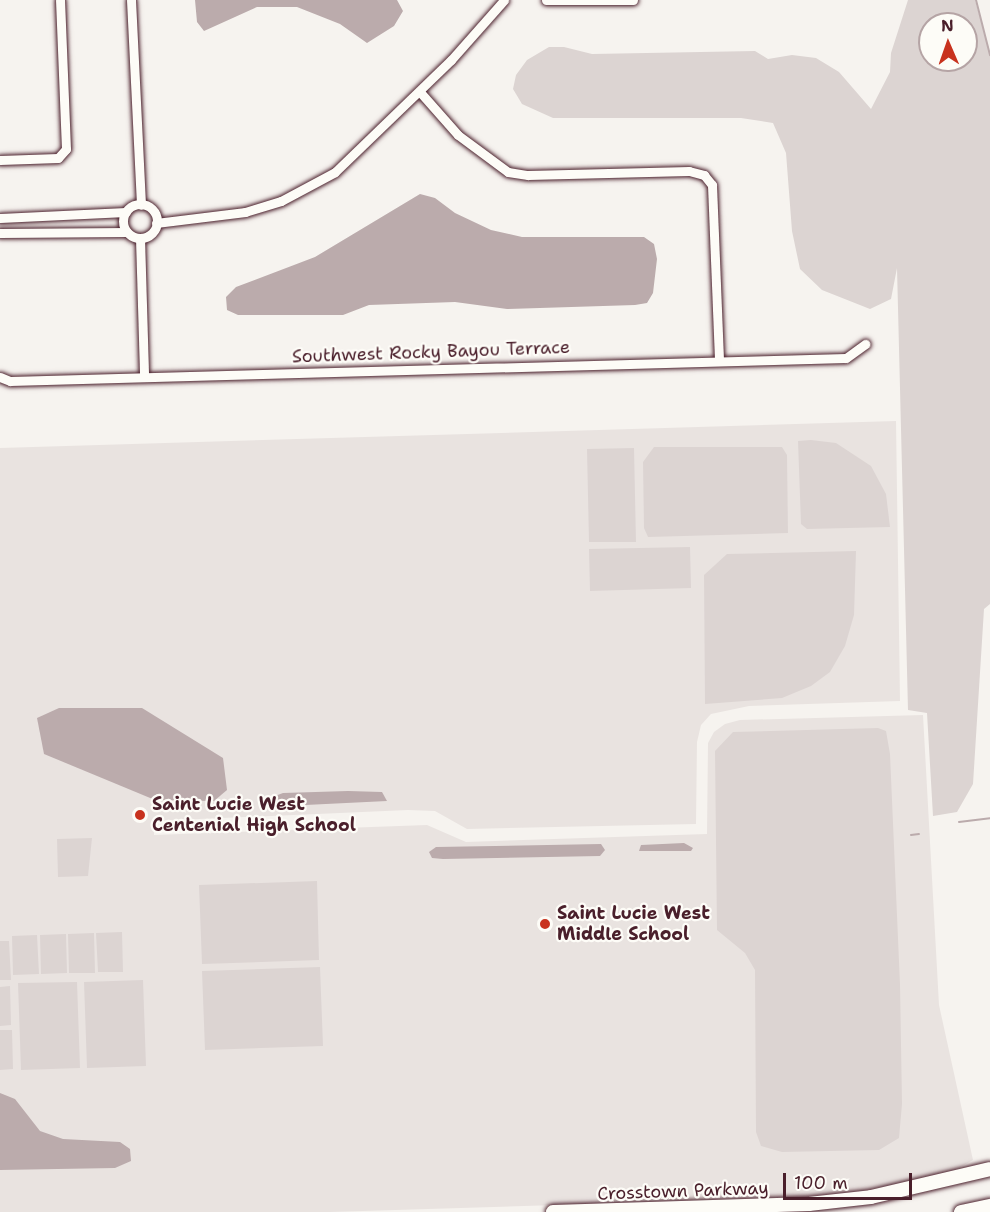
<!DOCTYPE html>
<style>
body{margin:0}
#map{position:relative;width:990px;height:1212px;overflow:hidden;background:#f6f3ef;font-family:"Shantell Sans",sans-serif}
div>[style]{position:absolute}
.built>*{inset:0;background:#e9e3e0}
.green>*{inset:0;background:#dcd4d2}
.water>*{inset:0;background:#bbabac}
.stream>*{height:2px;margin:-1px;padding:0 1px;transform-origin:1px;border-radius:1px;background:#bbabac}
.roads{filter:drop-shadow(0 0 2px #4a1f2b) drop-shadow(0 0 2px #4a1f2b)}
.minor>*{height:9px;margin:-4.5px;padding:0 4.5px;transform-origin:4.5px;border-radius:4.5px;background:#fdfcf7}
.minor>.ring{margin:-4.5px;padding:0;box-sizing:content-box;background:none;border:9px solid #fdfcf7;border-radius:50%}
.secondary>*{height:14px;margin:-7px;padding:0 7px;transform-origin:7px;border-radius:7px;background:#fdfcf7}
.dots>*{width:16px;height:16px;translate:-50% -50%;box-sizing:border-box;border:3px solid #fdfcf7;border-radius:50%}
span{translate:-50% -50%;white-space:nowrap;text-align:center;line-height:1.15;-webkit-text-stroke:4.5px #fdfcf7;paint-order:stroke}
.street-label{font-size:18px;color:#4a1f2b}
.poi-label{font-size:18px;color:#4a1f2b;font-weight:700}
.left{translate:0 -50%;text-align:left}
.north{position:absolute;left:918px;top:12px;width:60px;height:60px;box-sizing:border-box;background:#fdfcf7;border:2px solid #b5a4a5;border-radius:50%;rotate:358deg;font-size:16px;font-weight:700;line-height:24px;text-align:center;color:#4a1f2b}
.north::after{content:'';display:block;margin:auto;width:21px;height:27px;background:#c8321e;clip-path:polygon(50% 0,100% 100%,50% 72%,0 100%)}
.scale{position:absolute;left:783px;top:1173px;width:129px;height:27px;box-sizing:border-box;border:3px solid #4a1f2b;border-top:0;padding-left:8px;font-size:18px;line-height:21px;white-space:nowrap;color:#4a1f2b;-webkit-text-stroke:4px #fdfcf7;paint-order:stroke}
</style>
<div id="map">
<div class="built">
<div style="clip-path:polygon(896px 421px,900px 701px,749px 706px,711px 714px,701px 725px,697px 742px,696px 824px,467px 829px,435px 811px,408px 810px,154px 821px,154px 835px,427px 825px,466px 842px,707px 834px,708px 743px,714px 732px,725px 724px,740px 720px,923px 715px,939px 1005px,973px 1160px,946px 1175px,843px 1194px,750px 1199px,330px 1212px,0 1212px,0 448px)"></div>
</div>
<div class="green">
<div style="clip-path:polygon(evenodd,908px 0,975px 0,990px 53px,990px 604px,984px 609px,973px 784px,957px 812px,933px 816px,927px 713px,908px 710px,897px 268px,891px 299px,870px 309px,822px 290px,800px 269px,792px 231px,786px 153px,773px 123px,741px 118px,553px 118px,522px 104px,513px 89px,516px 75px,527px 60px,549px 47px,564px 47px,592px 54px,755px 51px,768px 59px,792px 55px,816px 58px,839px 72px,871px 109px,890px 72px,891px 53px,908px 0,930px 24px,966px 24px,966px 60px,930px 60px,930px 24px)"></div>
<div style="clip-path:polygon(811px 440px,836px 443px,871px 466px,886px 494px,890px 527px,807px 529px,801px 524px,798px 441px)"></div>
<div style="clip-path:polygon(654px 447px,782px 447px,787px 455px,788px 533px,648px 537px,644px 528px,643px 462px)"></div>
<div style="clip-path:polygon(634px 448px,636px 542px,589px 542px,587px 449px)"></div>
<div style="clip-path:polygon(690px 547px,691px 588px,590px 591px,589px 549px)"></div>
<div style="clip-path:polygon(856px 551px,854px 615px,845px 646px,830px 672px,811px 686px,782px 698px,705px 704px,704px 575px,727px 554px)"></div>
<div style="clip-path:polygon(878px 728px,886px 731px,890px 754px,900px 984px,902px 1104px,899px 1138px,879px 1150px,782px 1152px,761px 1146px,756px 1132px,755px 970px,745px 953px,717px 930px,715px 751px,733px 732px)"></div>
<div style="clip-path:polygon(92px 838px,88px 876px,58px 877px,57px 839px)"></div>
<div style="clip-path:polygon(317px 881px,319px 960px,202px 964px,199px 885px)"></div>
<div style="clip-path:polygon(122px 932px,123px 972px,98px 972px,96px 933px)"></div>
<div style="clip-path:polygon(94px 933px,95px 973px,69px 973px,68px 934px)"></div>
<div style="clip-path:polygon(66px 934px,67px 973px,41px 974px,40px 935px)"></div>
<div style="clip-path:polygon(37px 935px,39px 974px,13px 975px,12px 936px)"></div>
<div style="clip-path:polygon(0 941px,9px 941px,11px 980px,0 980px)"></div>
<div style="clip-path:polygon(320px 967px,323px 1046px,205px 1050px,202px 971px)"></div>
<div style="clip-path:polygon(143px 980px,146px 1066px,87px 1068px,84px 982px)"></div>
<div style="clip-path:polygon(77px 982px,80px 1068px,21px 1070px,18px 983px)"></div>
<div style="clip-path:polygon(10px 986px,11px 1025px,0 1026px,0 987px)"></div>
<div style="clip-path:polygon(0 1030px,12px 1030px,13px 1069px,0 1070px)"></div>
</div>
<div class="water">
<div style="clip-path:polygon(195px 0,397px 0,403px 11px,394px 26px,367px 43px,340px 24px,297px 7px,257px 7px,204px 31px,197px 22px)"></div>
<div style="clip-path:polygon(420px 194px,435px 198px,455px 213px,491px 230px,522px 237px,644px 237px,654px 244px,657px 259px,653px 293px,647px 303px,635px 305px,507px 309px,455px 302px,369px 305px,343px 315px,238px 315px,227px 310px,226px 297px,236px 287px,315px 257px)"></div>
<div style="clip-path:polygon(59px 708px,142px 708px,223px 758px,227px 790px,214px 801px,155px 800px,44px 754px,37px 718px)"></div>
<div style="clip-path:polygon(348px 791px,382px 792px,387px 801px,285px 806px,274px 802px,275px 796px,283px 793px)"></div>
<div style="clip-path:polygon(684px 843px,693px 848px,691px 851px,639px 851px,641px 845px)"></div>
<div style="clip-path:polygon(601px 844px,605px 850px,600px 856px,443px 859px,432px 858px,429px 852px,436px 847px)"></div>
<div style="clip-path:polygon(0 1093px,15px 1099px,40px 1131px,63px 1139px,120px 1142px,130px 1149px,131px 1161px,115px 1168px,0 1170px)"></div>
</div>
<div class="stream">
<div style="left:976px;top:0;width:57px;rotate:75.7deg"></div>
<div style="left:959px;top:822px;width:31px;rotate:-7deg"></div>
<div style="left:911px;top:835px;width:8px;rotate:-7deg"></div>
</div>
<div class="roads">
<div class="minor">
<div style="left:131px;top:0;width:205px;rotate:87.2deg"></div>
<div style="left:546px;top:0;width:87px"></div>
<div style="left:420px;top:92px;width:57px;rotate:48.5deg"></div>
<div style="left:458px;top:135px;width:62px;rotate:36.5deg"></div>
<div style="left:508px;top:172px;width:20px;rotate:9deg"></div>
<div style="left:528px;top:175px;width:161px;rotate:-1.4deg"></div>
<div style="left:689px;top:171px;width:16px;rotate:15deg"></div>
<div style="left:704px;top:175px;width:13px;rotate:51deg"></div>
<div style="left:712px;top:185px;width:176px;rotate:87.7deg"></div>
<div style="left:0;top:160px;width:58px;rotate:-2deg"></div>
<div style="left:58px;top:158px;width:12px;rotate:-48deg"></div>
<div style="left:66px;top:149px;width:149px;rotate:-92.3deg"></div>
<div class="ring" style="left:123px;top:204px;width:25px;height:25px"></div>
<div style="left:0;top:218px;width:126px;rotate:-2.7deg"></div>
<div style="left:156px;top:223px;width:90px;rotate:-7deg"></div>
<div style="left:245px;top:212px;width:38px;rotate:-17deg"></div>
<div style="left:281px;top:201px;width:61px;rotate:-28.2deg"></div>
<div style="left:335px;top:172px;width:161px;rotate:-44deg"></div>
<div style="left:451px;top:60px;width:80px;rotate:-48.5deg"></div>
<div style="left:0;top:233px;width:127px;rotate:-0.5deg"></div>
<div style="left:140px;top:238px;width:138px;rotate:88.3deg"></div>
<div style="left:0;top:377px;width:11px;rotate:22deg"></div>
<div style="left:10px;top:381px;width:836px;rotate:-1.58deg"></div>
<div style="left:846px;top:358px;width:24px;rotate:-36deg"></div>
</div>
<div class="secondary">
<div style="left:553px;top:1212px;width:256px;rotate:-1.8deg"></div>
<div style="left:809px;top:1204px;width:62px;rotate:-6.4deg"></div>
<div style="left:871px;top:1197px;width:122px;rotate:-13.2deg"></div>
<div style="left:961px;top:1212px;width:30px;rotate:-12deg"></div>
</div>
</div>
<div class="dots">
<div style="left:140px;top:815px;background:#c8321e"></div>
<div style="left:545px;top:924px;background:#c8321e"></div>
</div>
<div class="street-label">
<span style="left:431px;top:352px;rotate:-2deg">Southwest Rocky Bayou Terrace</span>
<span style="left:683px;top:1191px;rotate:-2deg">Crosstown Parkway</span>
</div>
<div class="poi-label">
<span class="left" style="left:152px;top:815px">Saint Lucie West<br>Centenial High School</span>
<span class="left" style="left:557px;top:924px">Saint Lucie West<br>Middle School</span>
</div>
<div class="north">N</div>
<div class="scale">100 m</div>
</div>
